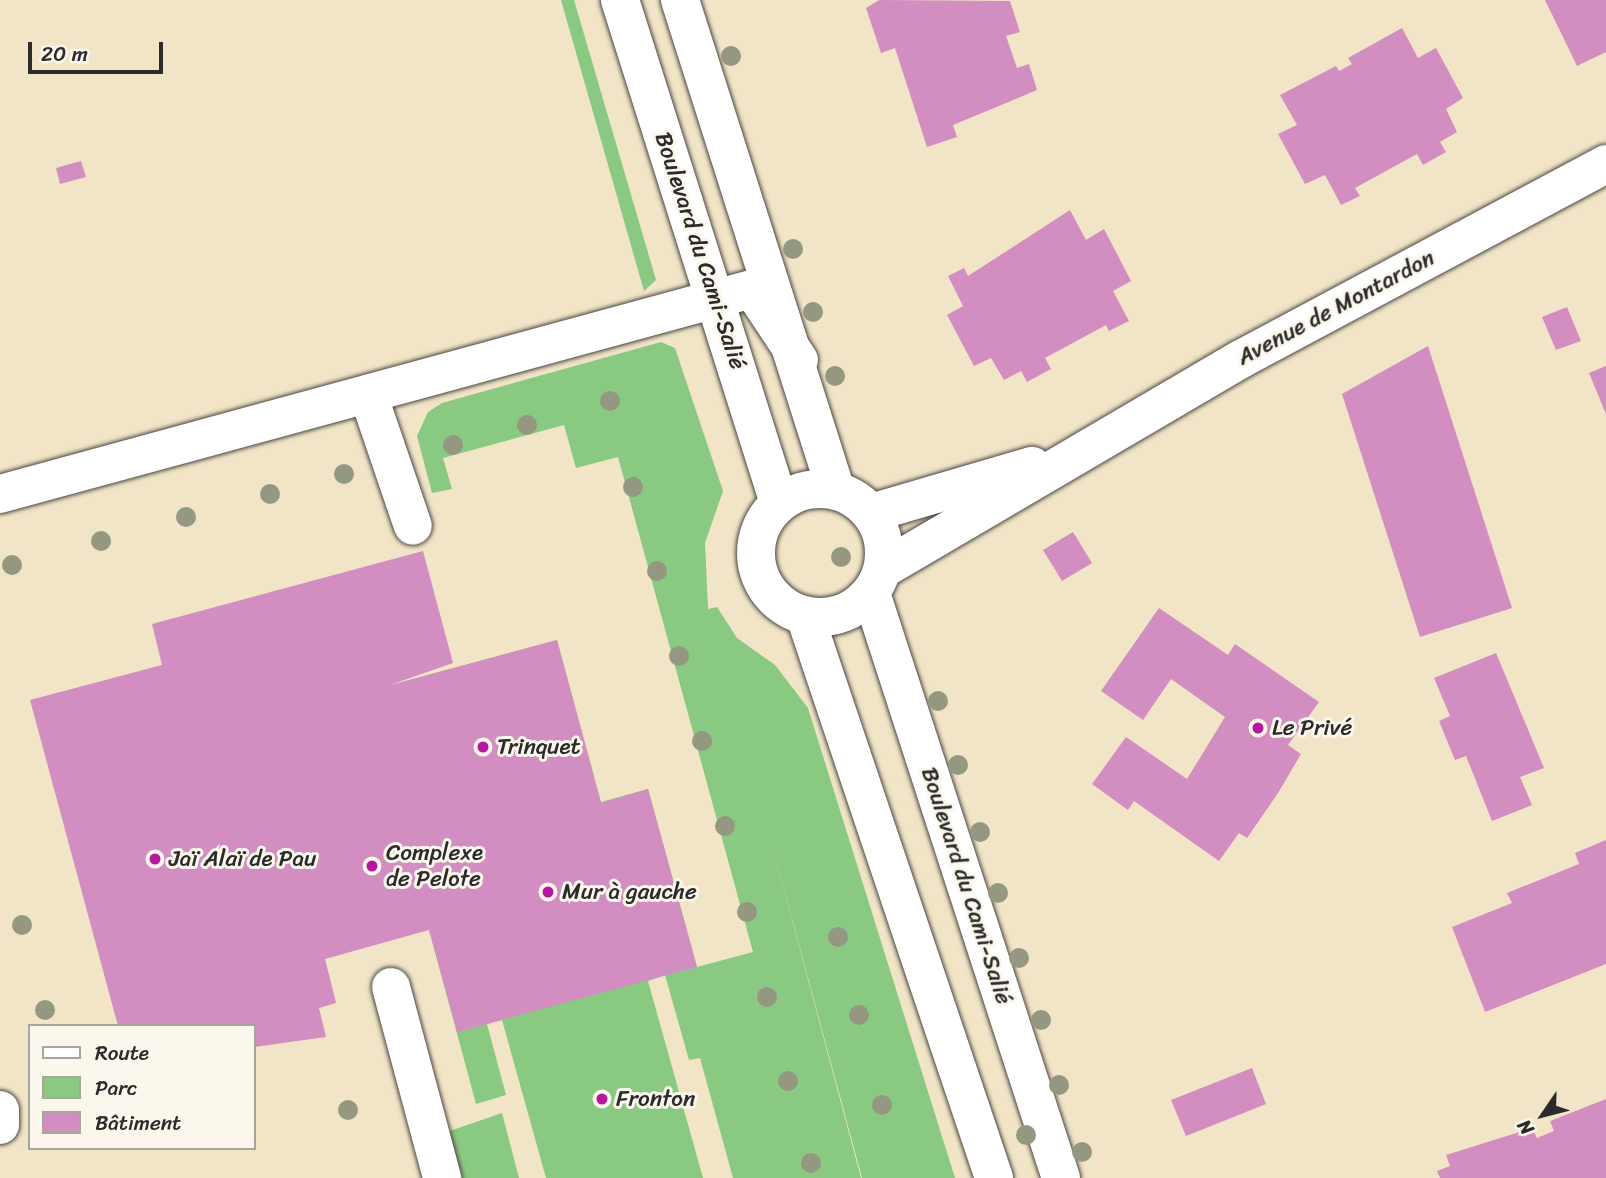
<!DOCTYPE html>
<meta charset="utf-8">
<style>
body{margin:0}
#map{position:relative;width:1606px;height:1178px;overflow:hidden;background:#f2e4c7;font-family:Sriracha,sans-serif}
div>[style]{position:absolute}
.green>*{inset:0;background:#8ac981}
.building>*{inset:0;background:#d28dc1}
.roads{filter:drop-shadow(0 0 2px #494742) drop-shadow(0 0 2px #494742)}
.minor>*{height:38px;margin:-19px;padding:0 19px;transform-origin:19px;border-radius:19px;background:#fff}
.minor>.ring{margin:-19px;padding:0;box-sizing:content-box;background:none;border:38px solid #fff;border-radius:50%}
.trees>*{width:20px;height:20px;margin:-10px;border-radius:50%;background:#949880}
.dots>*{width:19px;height:19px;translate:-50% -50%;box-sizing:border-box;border:4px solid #fbf7ec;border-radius:50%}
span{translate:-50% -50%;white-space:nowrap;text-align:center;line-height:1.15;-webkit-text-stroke:6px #fbf7ec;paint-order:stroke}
.street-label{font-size:23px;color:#2b2b2b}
.poi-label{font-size:23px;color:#2b2b2b}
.left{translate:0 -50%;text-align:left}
.legend{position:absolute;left:28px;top:1024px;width:228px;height:126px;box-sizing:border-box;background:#fbf7ec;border:2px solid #a8a59f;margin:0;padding:9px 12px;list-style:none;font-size:21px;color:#2b2b2b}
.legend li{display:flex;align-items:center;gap:14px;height:35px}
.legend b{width:35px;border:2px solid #a8a59f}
.north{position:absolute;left:1508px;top:1080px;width:70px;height:70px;-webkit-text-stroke:5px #fbf7ec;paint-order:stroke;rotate:235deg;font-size:19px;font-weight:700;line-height:28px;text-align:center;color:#2b2b2b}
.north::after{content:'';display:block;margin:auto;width:24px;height:32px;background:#2b2b2b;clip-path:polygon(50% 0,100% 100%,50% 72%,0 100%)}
.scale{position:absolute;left:28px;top:42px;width:135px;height:32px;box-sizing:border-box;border:4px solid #2b2b2b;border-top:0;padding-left:9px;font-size:21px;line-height:24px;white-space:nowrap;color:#2b2b2b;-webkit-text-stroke:5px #fbf7ec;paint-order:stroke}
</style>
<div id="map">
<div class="green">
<div style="clip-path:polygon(561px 0,574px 0,656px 280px,644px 291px)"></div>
<div style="clip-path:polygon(661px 342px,675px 348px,723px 491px,705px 543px,708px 609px,717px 607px,737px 638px,775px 665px,808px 708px,955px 1178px,862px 1178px,767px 826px,861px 1178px,733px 1178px,700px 1058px,689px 1060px,665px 975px,648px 981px,703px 1178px,546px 1178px,502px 1020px,487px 1024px,506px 1095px,476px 1104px,365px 692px,557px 640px,601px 802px,648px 789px,697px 967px,753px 952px,618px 457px,576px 468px,564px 425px,443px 458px,452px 489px,432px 493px,417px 436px,428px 412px,442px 403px)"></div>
<div style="clip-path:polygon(502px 1113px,519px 1178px,454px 1178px,441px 1134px)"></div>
</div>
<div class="building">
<div style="clip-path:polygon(879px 0,1010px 1px,1020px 32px,1006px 36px,1017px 68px,1029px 64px,1037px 90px,953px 125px,957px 137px,927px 147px,895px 48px,881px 53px,866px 8px)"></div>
<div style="clip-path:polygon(1545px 0,1606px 0,1606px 52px,1577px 66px)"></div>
<div style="clip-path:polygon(1402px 28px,1418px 58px,1436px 48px,1463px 98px,1446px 109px,1457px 132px,1440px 142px,1446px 152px,1423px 165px,1417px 154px,1355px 188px,1360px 196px,1341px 205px,1325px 175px,1305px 184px,1278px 134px,1297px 125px,1280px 95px,1336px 66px,1339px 71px,1352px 64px,1348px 58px)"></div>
<div style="clip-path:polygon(81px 161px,86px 177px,60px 184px,56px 168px)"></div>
<div style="clip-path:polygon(1070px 210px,1086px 240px,1104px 229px,1131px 281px,1113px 291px,1129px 321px,1109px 331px,1106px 325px,1045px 358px,1051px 369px,1027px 382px,1021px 371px,1004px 380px,991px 358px,974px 366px,947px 315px,963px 306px,948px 276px,964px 268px,968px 276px)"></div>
<div style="clip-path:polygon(1567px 307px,1581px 341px,1556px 350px,1542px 317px)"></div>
<div style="clip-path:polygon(1428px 346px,1512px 608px,1420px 637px,1342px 394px)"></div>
<div style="clip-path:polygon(1606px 366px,1606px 414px,1589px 373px)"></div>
<div style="clip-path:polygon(1073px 532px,1092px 563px,1062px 581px,1043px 550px)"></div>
<div style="clip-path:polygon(423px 551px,453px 663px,387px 686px,557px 640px,601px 803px,648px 789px,697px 967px,457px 1032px,429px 930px,325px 959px,336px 1003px,319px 1008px,326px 1037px,254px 1047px,254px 1026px,118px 1026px,30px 700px,162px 665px,152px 624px)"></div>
<div style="clip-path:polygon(1159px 608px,1228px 655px,1235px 644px,1319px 702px,1288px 745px,1301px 754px,1278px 793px,1247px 838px,1239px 833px,1219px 861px,1134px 801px,1128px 810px,1092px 784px,1126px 737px,1187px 779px,1225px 717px,1171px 679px,1143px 720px,1101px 691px)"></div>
<div style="clip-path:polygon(1496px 653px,1544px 768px,1520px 777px,1532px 805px,1492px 821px,1466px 756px,1455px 760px,1439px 721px,1450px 716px,1434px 678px)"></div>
<div style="clip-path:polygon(1606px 840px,1606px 964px,1485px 1012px,1452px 927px,1512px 903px,1507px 893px,1579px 864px,1575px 853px)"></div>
<div style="clip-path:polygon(1252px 1068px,1266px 1104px,1186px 1136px,1171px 1100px)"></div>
<div style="clip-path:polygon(1606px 1099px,1606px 1178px,1440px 1178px,1437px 1171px,1450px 1166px,1446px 1155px,1532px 1128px,1537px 1138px,1554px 1131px,1550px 1121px)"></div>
</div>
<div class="roads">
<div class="minor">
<div style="left:620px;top:0;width:528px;rotate:72.46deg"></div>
<div style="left:680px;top:0;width:515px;rotate:72.37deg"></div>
<div style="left:368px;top:394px;width:139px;rotate:71.2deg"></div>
<div class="ring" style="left:756px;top:489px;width:90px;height:90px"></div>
<div style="left:0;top:494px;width:779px;rotate:-15.25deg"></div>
<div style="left:752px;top:289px;width:85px;rotate:56.5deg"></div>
<div style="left:871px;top:513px;width:168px;rotate:-16.3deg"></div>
<div style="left:883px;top:569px;width:415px;rotate:-30.4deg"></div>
<div style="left:1241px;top:359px;width:414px;rotate:-28.1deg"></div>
<div style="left:871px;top:593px;width:615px;rotate:72.01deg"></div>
<div style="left:805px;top:616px;width:593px;rotate:71.41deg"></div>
<div style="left:391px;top:987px;width:198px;rotate:75deg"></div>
<div style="left:0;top:1110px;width:15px;rotate:90deg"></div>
</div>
</div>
<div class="trees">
<div style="left:731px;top:56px"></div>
<div style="left:793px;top:249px"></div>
<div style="left:813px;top:312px"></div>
<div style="left:835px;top:376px"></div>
<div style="left:610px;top:401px"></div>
<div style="left:527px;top:425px"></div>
<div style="left:453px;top:445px"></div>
<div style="left:344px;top:474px"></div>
<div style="left:633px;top:487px"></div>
<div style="left:270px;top:494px"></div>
<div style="left:186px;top:517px"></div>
<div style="left:101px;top:541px"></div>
<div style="left:841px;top:557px"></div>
<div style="left:12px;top:565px"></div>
<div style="left:657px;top:571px"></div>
<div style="left:679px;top:656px"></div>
<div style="left:938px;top:701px"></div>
<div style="left:702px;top:741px"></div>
<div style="left:958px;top:765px"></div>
<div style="left:725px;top:826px"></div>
<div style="left:980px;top:832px"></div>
<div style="left:998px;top:893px"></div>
<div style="left:747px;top:912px"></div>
<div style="left:22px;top:925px"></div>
<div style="left:838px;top:937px"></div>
<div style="left:1019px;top:958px"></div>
<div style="left:767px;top:997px"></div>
<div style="left:45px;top:1010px"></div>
<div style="left:859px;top:1015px"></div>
<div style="left:1041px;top:1020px"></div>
<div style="left:788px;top:1081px"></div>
<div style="left:1059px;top:1085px"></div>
<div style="left:882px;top:1105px"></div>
<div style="left:348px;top:1110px"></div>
<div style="left:1026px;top:1135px"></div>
<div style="left:1082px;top:1152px"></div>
<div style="left:811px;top:1163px"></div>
</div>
<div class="dots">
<div style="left:1258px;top:728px;background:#b5179e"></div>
<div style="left:483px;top:747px;background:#b5179e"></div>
<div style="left:155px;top:859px;background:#b5179e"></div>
<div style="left:372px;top:866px;background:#b5179e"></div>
<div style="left:548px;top:892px;background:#b5179e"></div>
<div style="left:602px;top:1099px;background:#b5179e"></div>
</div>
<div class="street-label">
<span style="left:700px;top:251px;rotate:72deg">Boulevard du Cami-Salié</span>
<span style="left:1336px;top:308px;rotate:-28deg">Avenue de Montardon</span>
<span style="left:966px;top:886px;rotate:72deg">Boulevard du Cami-Salié</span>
</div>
<div class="poi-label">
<span class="left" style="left:1272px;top:728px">Le Privé</span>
<span class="left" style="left:497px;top:747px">Trinquet</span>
<span class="left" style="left:386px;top:866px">Complexe<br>de Pelote</span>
<span class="left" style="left:169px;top:859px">Jaï Alaï de Pau</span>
<span class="left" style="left:562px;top:892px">Mur à gauche</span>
<span class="left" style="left:616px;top:1099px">Fronton</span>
</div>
<ul class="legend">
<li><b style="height:9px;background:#fff"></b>Route</li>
<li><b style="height:19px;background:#8ac981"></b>Parc</li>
<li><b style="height:19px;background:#d28dc1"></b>Bâtiment</li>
</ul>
<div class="north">N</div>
<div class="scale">20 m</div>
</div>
